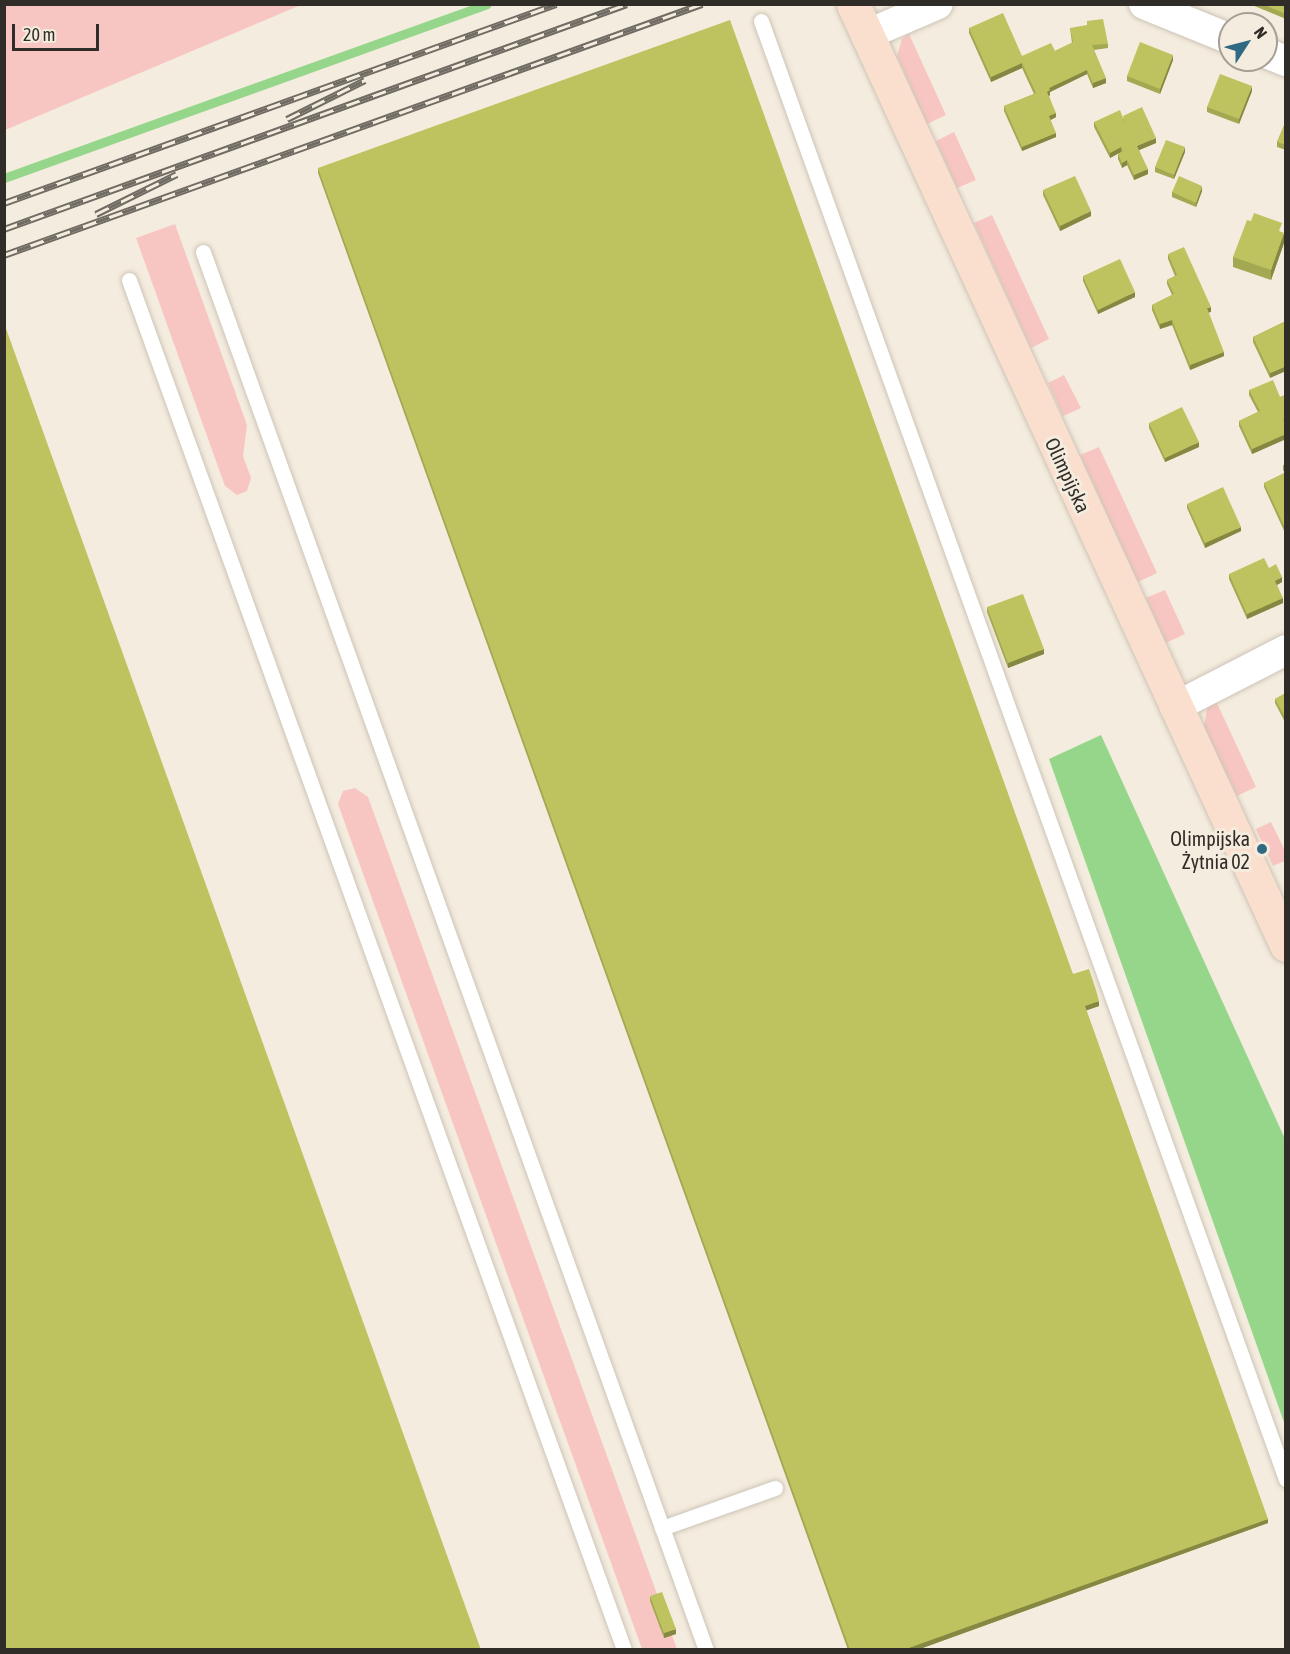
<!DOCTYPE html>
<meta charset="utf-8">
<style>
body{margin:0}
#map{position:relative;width:1290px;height:1654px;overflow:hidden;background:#f4ecde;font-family:"Asap Condensed",sans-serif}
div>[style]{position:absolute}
.green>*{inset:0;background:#f8c6c2}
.water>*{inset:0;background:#95d68a}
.stream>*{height:9px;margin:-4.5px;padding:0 4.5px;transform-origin:4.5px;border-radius:4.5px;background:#95d68a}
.roads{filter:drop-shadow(0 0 2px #ccc4b6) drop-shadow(0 0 2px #ccc4b6)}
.lane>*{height:15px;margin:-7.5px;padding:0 7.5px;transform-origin:7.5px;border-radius:7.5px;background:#fff}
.street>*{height:30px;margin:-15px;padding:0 15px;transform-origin:15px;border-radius:15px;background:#fff}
.secondary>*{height:33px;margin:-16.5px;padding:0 16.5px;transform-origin:16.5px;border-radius:16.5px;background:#fadfce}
.rail>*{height:7px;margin-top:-3.5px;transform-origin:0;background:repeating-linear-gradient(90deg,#f4ecde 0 14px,#706b63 0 28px);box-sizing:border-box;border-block:2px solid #706b63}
.wall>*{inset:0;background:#a3a852}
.shaded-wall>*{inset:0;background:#858842}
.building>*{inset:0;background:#bec35f}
.dots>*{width:16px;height:16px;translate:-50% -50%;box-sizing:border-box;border:3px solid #f4ecde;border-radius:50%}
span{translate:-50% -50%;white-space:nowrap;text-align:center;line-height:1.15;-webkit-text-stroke:6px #f4ecde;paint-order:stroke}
.street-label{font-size:20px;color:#302c27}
.poi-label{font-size:20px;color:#302c27}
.right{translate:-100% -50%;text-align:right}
.frame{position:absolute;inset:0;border:6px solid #302c27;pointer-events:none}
.north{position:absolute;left:1218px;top:12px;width:60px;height:60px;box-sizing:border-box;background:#f4ecde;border:2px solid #a69f95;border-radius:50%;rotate:54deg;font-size:16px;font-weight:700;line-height:24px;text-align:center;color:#302c27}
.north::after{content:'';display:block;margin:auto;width:21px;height:27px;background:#2f6982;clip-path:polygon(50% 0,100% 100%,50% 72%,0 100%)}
.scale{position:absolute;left:12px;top:24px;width:87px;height:27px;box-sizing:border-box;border:3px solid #302c27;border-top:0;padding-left:8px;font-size:18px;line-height:21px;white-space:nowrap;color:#302c27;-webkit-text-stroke:4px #f4ecde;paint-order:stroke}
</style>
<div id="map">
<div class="green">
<div style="clip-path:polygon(5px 4px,301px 4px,301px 5px,5px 130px)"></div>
<div style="clip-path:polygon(909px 34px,946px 115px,927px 124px,897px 56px,902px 39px)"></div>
<div style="clip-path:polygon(954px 132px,976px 180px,957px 188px,936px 141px)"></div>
<div style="clip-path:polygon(992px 215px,1049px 339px,1031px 348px,974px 223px)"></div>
<div style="clip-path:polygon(175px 224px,247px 425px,243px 456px,251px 478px,247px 491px,237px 495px,225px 486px,136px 238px)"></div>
<div style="clip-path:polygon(1064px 375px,1081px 408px,1063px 416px,1048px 383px)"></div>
<div style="clip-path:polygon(1099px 447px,1157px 573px,1138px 582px,1080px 455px)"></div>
<div style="clip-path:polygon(1165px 590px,1185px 634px,1166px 643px,1146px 598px)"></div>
<div style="clip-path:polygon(1216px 701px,1256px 787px,1237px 796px,1204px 728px,1207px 708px)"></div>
<div style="clip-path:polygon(355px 788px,368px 797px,677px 1649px,642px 1649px,338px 804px,343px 791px)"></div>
<div style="clip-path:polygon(1271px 822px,1286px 853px,1285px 861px,1273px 866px,1256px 829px)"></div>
</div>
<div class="water">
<div style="clip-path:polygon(1101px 735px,1285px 1139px,1285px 1425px,1049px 759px)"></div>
</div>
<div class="stream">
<div style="left:4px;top:178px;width:513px;rotate:-19.81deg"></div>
</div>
<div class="roads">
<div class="lane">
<div style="left:761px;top:21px;width:1550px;rotate:70.2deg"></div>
<div style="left:203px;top:252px;width:1486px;rotate:70.21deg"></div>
<div style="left:129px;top:280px;width:1457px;rotate:70.13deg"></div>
<div style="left:662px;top:1528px;width:120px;rotate:-19.5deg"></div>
</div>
<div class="street">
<div style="left:1144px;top:4px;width:93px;rotate:22.1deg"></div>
<div style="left:866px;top:35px;width:78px;rotate:-23.3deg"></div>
<div style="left:1266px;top:53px;width:22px;rotate:22deg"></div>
<div style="left:1175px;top:707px;width:125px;rotate:-27.2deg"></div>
</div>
<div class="secondary">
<div style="left:853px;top:4px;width:1036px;rotate:65.29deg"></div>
</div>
</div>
<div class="rail">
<div style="left:287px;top:119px;width:87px;rotate:-26.6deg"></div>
<div style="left:4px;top:203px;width:587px;rotate:-19.82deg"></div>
<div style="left:96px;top:214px;width:90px;rotate:-26.3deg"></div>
<div style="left:4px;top:229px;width:662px;rotate:-19.86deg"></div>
<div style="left:4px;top:255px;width:742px;rotate:-19.78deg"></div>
</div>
<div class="wall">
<div style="clip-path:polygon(1252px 4px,1286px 4px,1286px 19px,1252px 5px)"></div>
<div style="clip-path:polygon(969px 28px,1022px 56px,1055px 51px,1072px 43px,1070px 28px,1108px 44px,1108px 48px,1094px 50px,1106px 83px,1093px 88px,1087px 74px,1050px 92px,1050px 95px,1049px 96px,1056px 117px,1050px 120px,1056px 137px,1022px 151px,1004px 111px,1004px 106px,1034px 94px,1022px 68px,991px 82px,969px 33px)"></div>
<div style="clip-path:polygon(1173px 60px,1160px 94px,1127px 81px,1127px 76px)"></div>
<div style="clip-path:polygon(1252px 91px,1239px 124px,1207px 112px,1207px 107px)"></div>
<div style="clip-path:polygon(1123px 118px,1156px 143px,1139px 150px,1148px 174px,1134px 180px,1127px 165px,1122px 168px,1118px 159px,1118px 154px,1121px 152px,1110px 158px,1094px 127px,1094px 122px)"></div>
<div style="clip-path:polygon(1286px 121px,1286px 150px,1277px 147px,1277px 142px)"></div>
<div style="clip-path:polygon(1185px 152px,1174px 179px,1155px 172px,1155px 167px)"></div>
<div style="clip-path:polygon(318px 168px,1073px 974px,1099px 1006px,1086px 1010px,1268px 1523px,917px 1650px,848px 1650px,318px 173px)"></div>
<div style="clip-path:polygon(1043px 190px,1091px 216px,1060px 231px,1043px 195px)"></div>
<div style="clip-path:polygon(1202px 191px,1196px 207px,1172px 197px,1172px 192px)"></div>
<div style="clip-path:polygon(1282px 232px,1284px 243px,1271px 280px,1233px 267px,1233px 257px)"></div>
<div style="clip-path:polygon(1168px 254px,1211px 312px,1208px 312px,1224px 356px,1190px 370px,1172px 325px,1160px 329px,1152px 310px,1152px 305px,1172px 295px,1167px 284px,1167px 280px,1175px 276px,1168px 259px)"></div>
<div style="clip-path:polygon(1083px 276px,1135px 297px,1098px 314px,1083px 281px)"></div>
<div style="clip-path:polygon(1286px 321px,1270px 378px,1253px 342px,1253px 337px)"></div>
<div style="clip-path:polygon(1249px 390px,1280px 397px,1286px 395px,1286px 423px,1284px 423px,1286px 426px,1286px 439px,1252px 454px,1239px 426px,1239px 421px,1258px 412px,1249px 395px)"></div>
<div style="clip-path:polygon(1149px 423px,1199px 447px,1165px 462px,1149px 428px)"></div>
<div style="clip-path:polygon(1286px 464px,1286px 535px,1264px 487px,1264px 483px,1285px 473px,1283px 470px,1283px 465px)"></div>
<div style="clip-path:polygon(1187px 504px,1241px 531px,1205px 548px,1187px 508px)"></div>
<div style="clip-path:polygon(1269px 568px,1282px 582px,1277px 585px,1283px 603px,1247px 619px,1229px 579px,1229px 574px)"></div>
<div style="clip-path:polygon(987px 607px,1044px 654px,1008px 668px,987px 612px)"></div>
<div style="clip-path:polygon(1286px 693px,1286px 724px,1275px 703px,1275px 699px)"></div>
<div style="clip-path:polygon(650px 1596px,676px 1634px,664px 1638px,650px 1601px)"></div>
</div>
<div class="shaded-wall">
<div style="clip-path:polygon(1173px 55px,1173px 60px,1160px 94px,1160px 89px)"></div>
<div style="clip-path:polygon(1022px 63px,1022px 68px,991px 82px,991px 77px)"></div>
<div style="clip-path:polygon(1087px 70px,1087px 74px,1050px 92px,1050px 95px,1047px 97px,1047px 92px,1049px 88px)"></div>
<div style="clip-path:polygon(1106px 78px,1106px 83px,1093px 88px,1093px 83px)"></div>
<div style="clip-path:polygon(1252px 86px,1252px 91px,1239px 124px,1239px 119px)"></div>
<div style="clip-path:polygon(1056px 113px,1056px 117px,1049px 121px,1049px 116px)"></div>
<div style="clip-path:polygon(1056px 133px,1056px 137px,1022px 151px,1022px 147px)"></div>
<div style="clip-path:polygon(1156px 138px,1156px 143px,1137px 151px,1137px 146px)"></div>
<div style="clip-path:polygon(1121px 147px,1121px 152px,1110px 158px,1110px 153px)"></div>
<div style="clip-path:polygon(1185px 147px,1185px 152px,1174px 179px,1174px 175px)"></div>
<div style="clip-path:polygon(1127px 160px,1127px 165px,1122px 168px,1122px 163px)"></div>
<div style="clip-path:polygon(1148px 169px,1148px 174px,1134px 180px,1134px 175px)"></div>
<div style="clip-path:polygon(1202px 186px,1202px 191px,1196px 207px,1196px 203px)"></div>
<div style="clip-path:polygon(1091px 211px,1091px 216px,1060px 231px,1060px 226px)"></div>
<div style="clip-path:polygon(1284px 233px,1284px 243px,1271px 280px,1271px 270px)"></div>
<div style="clip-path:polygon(1135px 292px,1135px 297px,1098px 314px,1098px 310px)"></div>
<div style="clip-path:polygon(1211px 307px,1211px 312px,1207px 313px,1207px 308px)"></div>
<div style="clip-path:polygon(1172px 320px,1172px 325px,1160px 329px,1160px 324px)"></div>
<div style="clip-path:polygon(1224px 352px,1224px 356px,1190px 370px,1190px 365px)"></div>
<div style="clip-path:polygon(1286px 366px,1286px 371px,1270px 378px,1270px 373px)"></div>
<div style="clip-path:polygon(1286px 434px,1286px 439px,1252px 454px,1252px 449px)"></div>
<div style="clip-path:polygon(1199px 442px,1199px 447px,1165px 462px,1165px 458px)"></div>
<div style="clip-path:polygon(1241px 527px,1241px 531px,1205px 548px,1205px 543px)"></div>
<div style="clip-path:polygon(1282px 577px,1282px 582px,1275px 586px,1275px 581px)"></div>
<div style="clip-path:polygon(1283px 598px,1283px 603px,1247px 619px,1247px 614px)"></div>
<div style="clip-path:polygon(1044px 649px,1044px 654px,1008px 668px,1008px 663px)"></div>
<div style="clip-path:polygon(1099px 1001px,1099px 1006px,1085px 1011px,1085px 1006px)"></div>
<div style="clip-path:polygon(1268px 1519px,1268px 1523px,917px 1650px,903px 1650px)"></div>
<div style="clip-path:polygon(676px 1629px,676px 1634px,664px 1638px,664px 1633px)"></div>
</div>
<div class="building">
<div style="clip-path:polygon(1262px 4px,1286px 4px,1286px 14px)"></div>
<div style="clip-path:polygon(1003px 13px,1022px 56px,1051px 43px,1055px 51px,1073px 42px,1070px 28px,1087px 25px,1087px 21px,1103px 19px,1108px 44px,1092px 45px,1106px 78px,1093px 83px,1087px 70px,1049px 88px,1050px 90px,1047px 92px,1056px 113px,1049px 116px,1056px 133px,1022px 147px,1004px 106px,1036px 93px,1022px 63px,991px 77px,969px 28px)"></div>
<div style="clip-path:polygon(730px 20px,1073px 974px,1089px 969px,1096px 990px,1099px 1001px,1085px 1006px,1268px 1519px,903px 1650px,850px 1650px,318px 168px)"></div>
<div style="clip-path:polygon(1140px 42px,1173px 55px,1160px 89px,1127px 76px)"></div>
<div style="clip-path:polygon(1220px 74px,1252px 86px,1239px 119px,1207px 107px)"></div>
<div style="clip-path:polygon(1142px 107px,1156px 138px,1137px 146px,1148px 169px,1134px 175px,1127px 160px,1122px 163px,1118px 154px,1123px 151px,1121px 147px,1110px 153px,1094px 122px,1120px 110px,1126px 126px,1123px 116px)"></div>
<div style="clip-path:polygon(1286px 121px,1286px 145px,1277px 142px)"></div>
<div style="clip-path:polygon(1166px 140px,1185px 147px,1174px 175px,1155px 167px)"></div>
<div style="clip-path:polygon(1075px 176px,1091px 211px,1060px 226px,1043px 190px)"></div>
<div style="clip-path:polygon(1179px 176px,1202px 186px,1196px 203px,1172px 192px)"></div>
<div style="clip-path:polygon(1254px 213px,1282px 223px,1279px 231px,1284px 233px,1271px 270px,1233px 257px,1247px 220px,1251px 221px)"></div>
<div style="clip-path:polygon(1184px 247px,1211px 307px,1207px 308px,1224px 352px,1190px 365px,1172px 320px,1160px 324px,1152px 305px,1174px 294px,1167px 280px,1177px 275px,1168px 254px)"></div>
<div style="clip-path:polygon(1120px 259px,1135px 292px,1098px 310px,1083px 276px)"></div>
<div style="clip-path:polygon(1286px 321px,1286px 366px,1270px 373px,1253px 337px)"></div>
<div style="clip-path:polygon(4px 323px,481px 1650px,4px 1650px)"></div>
<div style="clip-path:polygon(1273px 380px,1280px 397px,1286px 395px,1286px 418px,1283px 420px,1286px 426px,1286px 434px,1252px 449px,1239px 421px,1260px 411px,1249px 390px)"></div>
<div style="clip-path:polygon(1182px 407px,1199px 442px,1165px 458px,1149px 423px)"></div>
<div style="clip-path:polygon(1286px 472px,1286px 530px,1264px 483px)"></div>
<div style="clip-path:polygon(1223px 487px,1241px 527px,1205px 543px,1187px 504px)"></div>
<div style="clip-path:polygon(1264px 558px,1269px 568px,1276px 564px,1282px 577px,1275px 581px,1283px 598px,1247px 614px,1229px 574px)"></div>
<div style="clip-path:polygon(1023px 594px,1044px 649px,1008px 663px,987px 607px)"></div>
<div style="clip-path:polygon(1286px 693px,1286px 719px,1275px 699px)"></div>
<div style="clip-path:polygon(662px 1592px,676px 1629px,664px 1633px,650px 1596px)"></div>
</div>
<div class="dots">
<div style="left:1262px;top:849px;background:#2f6982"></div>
</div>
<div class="street-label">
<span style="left:1068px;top:475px;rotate:65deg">Olimpijska</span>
</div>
<div class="poi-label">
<span class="right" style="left:1250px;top:850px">Olimpijska<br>Żytnia 02</span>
</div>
<div class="frame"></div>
<div class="north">N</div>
<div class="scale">20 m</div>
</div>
